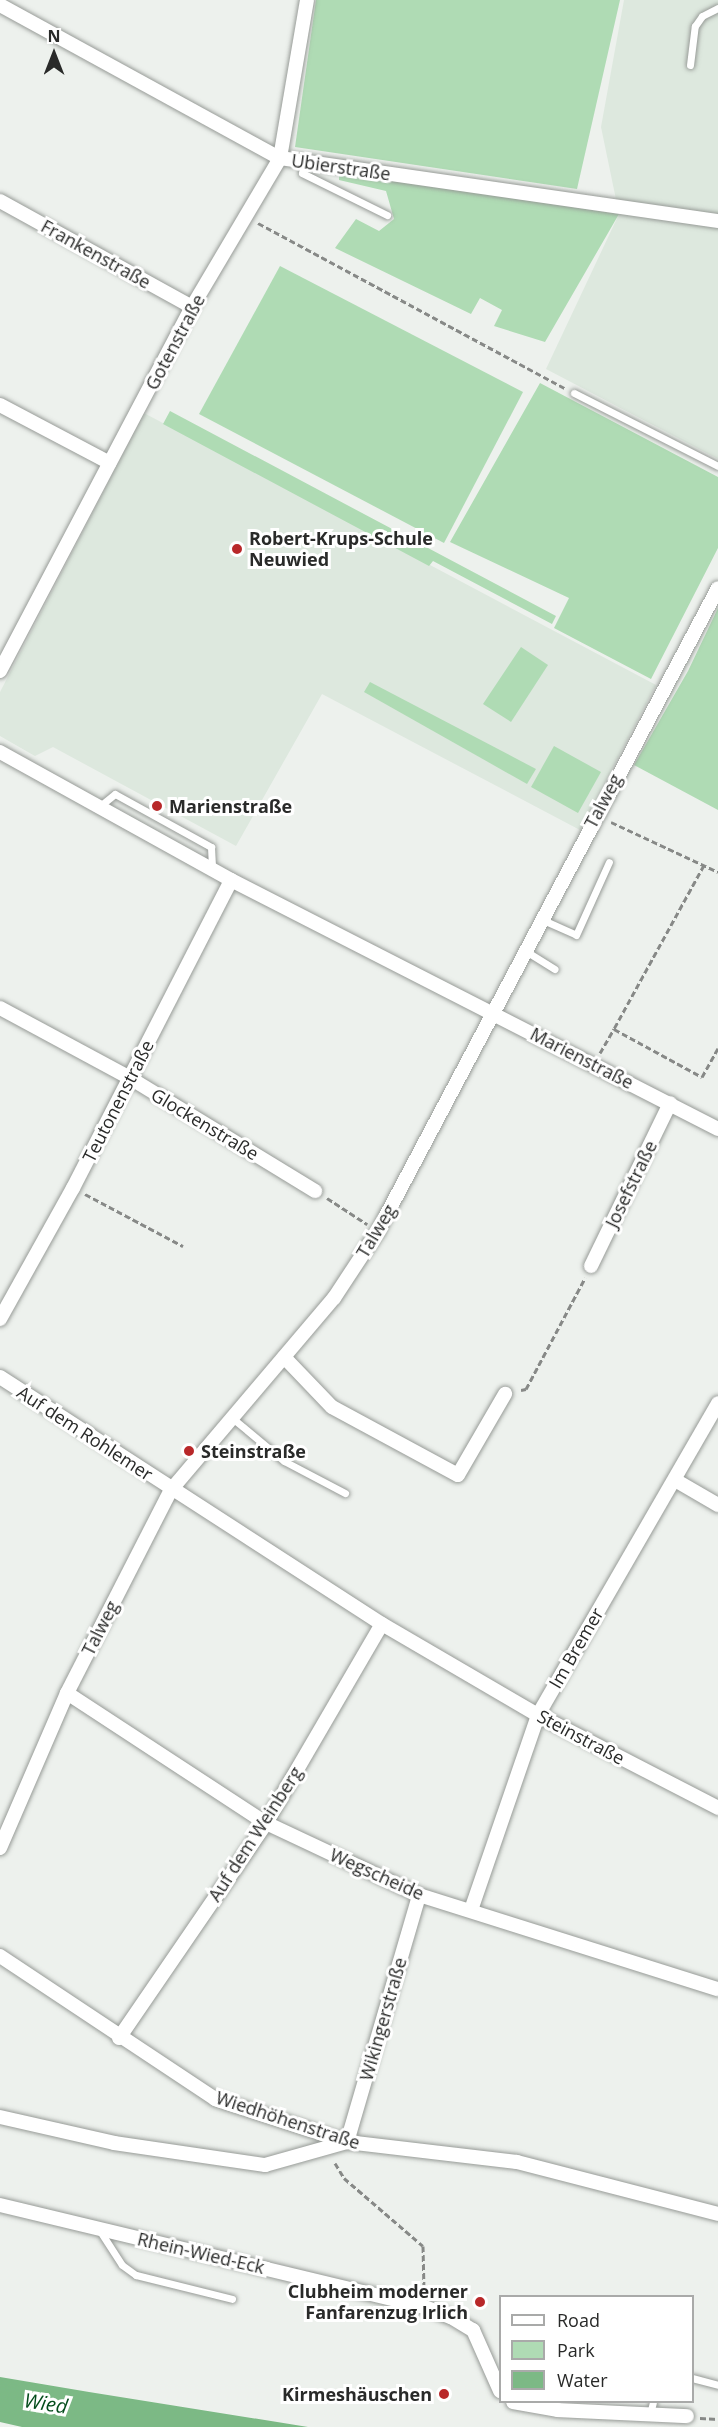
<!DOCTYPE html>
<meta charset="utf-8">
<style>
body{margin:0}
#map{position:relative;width:718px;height:2427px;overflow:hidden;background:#edf1ed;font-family:"Open Sans",sans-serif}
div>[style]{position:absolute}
.built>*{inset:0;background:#dde8de}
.green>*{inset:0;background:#afdbb4}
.water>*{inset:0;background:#7cb985}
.path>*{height:3px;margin-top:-1.5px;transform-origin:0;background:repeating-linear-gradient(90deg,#878987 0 6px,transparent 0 9px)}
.roads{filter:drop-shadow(0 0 2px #979b97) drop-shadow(0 0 2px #979b97)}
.lane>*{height:7px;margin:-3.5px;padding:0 3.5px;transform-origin:3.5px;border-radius:3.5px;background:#fff}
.street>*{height:14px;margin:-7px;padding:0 7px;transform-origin:7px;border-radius:7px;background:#fff}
.dots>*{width:16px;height:16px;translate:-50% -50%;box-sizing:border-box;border:3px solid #fff;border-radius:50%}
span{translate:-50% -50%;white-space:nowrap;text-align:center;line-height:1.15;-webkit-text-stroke:6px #fff;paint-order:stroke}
.street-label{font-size:18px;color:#292a29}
.poi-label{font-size:18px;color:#292a29;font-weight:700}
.left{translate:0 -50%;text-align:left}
.right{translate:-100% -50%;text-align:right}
.water-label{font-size:20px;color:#034c1b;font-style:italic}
.legend{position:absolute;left:499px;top:2295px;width:195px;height:108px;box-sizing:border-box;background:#fff;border:2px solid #a9aaa9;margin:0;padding:8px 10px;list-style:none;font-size:18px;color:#292a29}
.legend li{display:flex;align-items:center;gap:12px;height:30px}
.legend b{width:30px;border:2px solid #a9aaa9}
.north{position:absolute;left:24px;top:24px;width:60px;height:60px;-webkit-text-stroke:4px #fff;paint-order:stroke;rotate:0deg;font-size:16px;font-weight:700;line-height:24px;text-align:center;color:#292a29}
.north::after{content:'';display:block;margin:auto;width:21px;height:27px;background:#292a29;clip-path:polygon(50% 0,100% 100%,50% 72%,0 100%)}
</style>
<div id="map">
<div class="built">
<div style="clip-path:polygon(624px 0,718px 0,718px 459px,546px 369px,619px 214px,601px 127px)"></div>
<div style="clip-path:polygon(144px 413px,656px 685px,580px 830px,322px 694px,236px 846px,53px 747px,35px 756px,0 736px,0 692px)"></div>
</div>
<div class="green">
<div style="clip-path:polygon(316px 0,620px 0,577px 189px,295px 147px)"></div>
<div style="clip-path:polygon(339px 172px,619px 214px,545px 342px,494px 326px,502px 310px,480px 298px,471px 314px,335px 248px,356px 219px,379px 231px,394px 219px,386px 191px,339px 180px)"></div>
<div style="clip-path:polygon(280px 266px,523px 392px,444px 543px,199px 414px)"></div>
<div style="clip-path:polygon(540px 383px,718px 477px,718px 548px,651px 679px,554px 628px,569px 598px,450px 542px)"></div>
<div style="clip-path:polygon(170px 411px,556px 616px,552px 624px,433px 561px,429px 566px,163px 424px)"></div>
<div style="clip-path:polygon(718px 608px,718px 810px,634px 765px,688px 671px)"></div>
<div style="clip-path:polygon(521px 647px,548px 665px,511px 722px,483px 704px)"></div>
<div style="clip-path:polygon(370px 682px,536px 769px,527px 784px,364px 692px)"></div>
<div style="clip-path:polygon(554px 746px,601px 772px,578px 813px,531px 787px)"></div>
</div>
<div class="water">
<div style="clip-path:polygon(0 2377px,89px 2392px,308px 2427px,22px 2427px,0 2422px)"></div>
</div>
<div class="path">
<div style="left:258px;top:223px;width:348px;rotate:28.3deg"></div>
<div style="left:611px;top:822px;width:118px;rotate:25deg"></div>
<div style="left:704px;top:865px;width:187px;rotate:118.8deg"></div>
<div style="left:614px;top:1029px;width:100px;rotate:28.6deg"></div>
<div style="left:702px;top:1077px;width:33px;rotate:-61deg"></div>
<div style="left:600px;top:1053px;width:28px;rotate:-60deg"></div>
<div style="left:85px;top:1194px;width:111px;rotate:28deg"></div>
<div style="left:327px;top:1198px;width:48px;rotate:33deg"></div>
<div style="left:521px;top:1390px;width:5px;rotate:-11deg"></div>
<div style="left:526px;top:1389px;width:126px;rotate:-62deg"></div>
<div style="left:335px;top:2163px;width:17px;rotate:59deg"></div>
<div style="left:344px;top:2178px;width:104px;rotate:40.7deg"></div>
<div style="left:423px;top:2246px;width:45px;rotate:88.7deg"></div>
<div style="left:700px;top:2418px;width:18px;rotate:3deg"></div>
</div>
<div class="roads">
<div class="lane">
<div style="left:690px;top:65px;width:39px;rotate:-83deg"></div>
<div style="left:695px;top:26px;width:12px;rotate:-55deg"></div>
<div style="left:702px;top:16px;width:18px;rotate:-27deg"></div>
<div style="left:304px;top:161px;width:12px;rotate:99deg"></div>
<div style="left:302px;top:173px;width:95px;rotate:26.3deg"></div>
<div style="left:574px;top:393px;width:161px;rotate:26.9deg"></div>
<div style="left:100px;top:806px;width:19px;rotate:-39deg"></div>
<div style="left:115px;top:794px;width:110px;rotate:28.9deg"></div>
<div style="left:211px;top:847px;width:22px;rotate:87deg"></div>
<div style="left:543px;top:920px;width:36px;rotate:24deg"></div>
<div style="left:576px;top:935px;width:80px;rotate:-65.7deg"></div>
<div style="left:524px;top:950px;width:36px;rotate:32deg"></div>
<div style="left:231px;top:1417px;width:69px;rotate:39.7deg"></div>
<div style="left:284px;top:1461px;width:69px;rotate:27.7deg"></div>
<div style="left:100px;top:2231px;width:40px;rotate:57.1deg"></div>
<div style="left:122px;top:2265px;width:17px;rotate:36deg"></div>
<div style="left:136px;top:2275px;width:99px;rotate:14deg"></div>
<div style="left:692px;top:2378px;width:27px;rotate:15deg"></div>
<div style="left:650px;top:2414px;width:12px;rotate:-76deg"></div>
</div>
<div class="street">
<div style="left:0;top:5px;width:319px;rotate:28.7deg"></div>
<div style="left:280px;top:158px;width:443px;rotate:8.2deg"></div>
<div style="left:0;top:201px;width:219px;rotate:28.9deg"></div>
<div style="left:0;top:405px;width:124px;rotate:27.8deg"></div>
<div style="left:0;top:671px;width:412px;rotate:-62.2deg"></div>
<div style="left:192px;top:307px;width:173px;rotate:-59.4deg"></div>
<div style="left:280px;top:158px;width:160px;rotate:-80.3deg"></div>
<div style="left:0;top:752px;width:264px;rotate:29deg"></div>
<div style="left:231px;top:880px;width:547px;rotate:27.08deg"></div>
<div style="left:0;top:1008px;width:148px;rotate:28.3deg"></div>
<div style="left:130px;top:1078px;width:217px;rotate:31.4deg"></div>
<div style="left:591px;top:1266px;width:181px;rotate:-64.1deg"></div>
<div style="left:0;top:1319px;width:150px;rotate:-60.9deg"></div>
<div style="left:73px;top:1188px;width:346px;rotate:-62.8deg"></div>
<div style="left:284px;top:1357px;width:69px;rotate:46.2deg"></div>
<div style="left:332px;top:1407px;width:143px;rotate:28.4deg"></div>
<div style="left:458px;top:1475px;width:94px;rotate:-59.9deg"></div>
<div style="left:0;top:1377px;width:455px;rotate:32.9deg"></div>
<div style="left:382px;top:1624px;width:181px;rotate:30.3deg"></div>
<div style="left:538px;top:1715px;width:203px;rotate:27.3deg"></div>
<div style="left:675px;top:1480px;width:50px;rotate:30.2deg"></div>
<div style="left:67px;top:1693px;width:238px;rotate:33.2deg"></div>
<div style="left:266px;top:1823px;width:169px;rotate:25.2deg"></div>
<div style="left:419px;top:1895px;width:313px;rotate:17.5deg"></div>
<div style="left:0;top:1848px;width:169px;rotate:-66.6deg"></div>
<div style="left:67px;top:1693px;width:228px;rotate:-62.9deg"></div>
<div style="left:171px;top:1490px;width:252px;rotate:-49.7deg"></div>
<div style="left:334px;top:1298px;width:80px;rotate:-56.7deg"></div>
<div style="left:378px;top:1231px;width:727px;rotate:-62.13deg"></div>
<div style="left:471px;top:1910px;width:206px;rotate:-71deg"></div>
<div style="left:538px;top:1715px;width:360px;rotate:-60deg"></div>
<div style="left:0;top:1956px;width:258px;rotate:33.6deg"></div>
<div style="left:215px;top:2099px;width:139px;rotate:18deg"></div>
<div style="left:347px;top:2142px;width:171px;rotate:6.7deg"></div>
<div style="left:517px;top:2162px;width:208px;rotate:14.5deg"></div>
<div style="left:119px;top:2038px;width:260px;rotate:-55.6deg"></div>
<div style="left:266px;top:1823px;width:230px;rotate:-59.8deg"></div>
<div style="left:0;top:2117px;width:117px;rotate:12.8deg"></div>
<div style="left:114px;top:2143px;width:153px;rotate:8.3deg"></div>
<div style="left:265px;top:2165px;width:85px;rotate:-15.7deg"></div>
<div style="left:347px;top:2142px;width:257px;rotate:-73.7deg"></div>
<div style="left:0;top:2205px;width:434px;rotate:13.5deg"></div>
<div style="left:422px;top:2306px;width:31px;rotate:21deg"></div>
<div style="left:451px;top:2317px;width:26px;rotate:31deg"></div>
<div style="left:473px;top:2330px;width:67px;rotate:66.1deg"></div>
<div style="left:513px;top:2402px;width:46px;rotate:10.1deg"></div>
<div style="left:558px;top:2410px;width:129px;rotate:2.7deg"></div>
</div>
</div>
<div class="dots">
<div style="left:237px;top:549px;background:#b82829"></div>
<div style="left:157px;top:806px;background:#b82829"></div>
<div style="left:189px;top:1451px;background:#b82829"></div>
<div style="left:480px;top:2302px;background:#b82829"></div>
<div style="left:444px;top:2394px;background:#b82829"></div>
</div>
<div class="street-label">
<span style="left:341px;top:167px;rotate:8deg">Ubierstraße</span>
<span style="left:96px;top:254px;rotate:29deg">Frankenstraße</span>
<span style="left:175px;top:342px;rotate:-62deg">Gotenstraße</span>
<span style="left:603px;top:801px;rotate:-62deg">Talweg</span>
<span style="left:582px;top:1058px;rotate:27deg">Marienstraße</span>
<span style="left:118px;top:1101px;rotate:-63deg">Teutonenstraße</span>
<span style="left:205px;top:1124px;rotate:31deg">Glockenstraße</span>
<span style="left:631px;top:1184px;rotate:-64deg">Josefstraße</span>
<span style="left:376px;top:1231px;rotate:-59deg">Talweg</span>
<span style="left:85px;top:1433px;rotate:33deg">Auf dem Rohlemer</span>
<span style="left:100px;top:1628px;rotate:-63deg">Talweg</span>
<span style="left:576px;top:1648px;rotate:-60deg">Im Bremer</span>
<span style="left:581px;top:1737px;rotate:28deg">Steinstraße</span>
<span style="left:255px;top:1834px;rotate:-57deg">Auf dem Weinberg</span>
<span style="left:377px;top:1874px;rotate:24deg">Wegscheide</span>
<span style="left:383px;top:2019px;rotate:-74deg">Wikingerstraße</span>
<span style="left:288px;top:2120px;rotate:18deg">Wiedhöhenstraße</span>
<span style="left:201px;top:2253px;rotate:13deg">Rhein-Wied-Eck</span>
</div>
<div class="poi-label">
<span class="left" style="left:249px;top:549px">Robert-Krups-Schule<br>Neuwied</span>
<span class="left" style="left:169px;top:806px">Marienstraße</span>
<span class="left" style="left:201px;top:1451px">Steinstraße</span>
<span class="right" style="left:468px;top:2302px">Clubheim moderner<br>Fanfarenzug Irlich</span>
<span class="right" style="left:432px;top:2394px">Kirmeshäuschen</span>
</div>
<div class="water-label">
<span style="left:46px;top:2403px;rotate:9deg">Wied</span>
</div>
<ul class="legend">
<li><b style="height:8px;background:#fff"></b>Road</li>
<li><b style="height:16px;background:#afdbb4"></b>Park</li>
<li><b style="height:16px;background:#7cb985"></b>Water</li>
</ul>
<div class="north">N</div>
</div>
